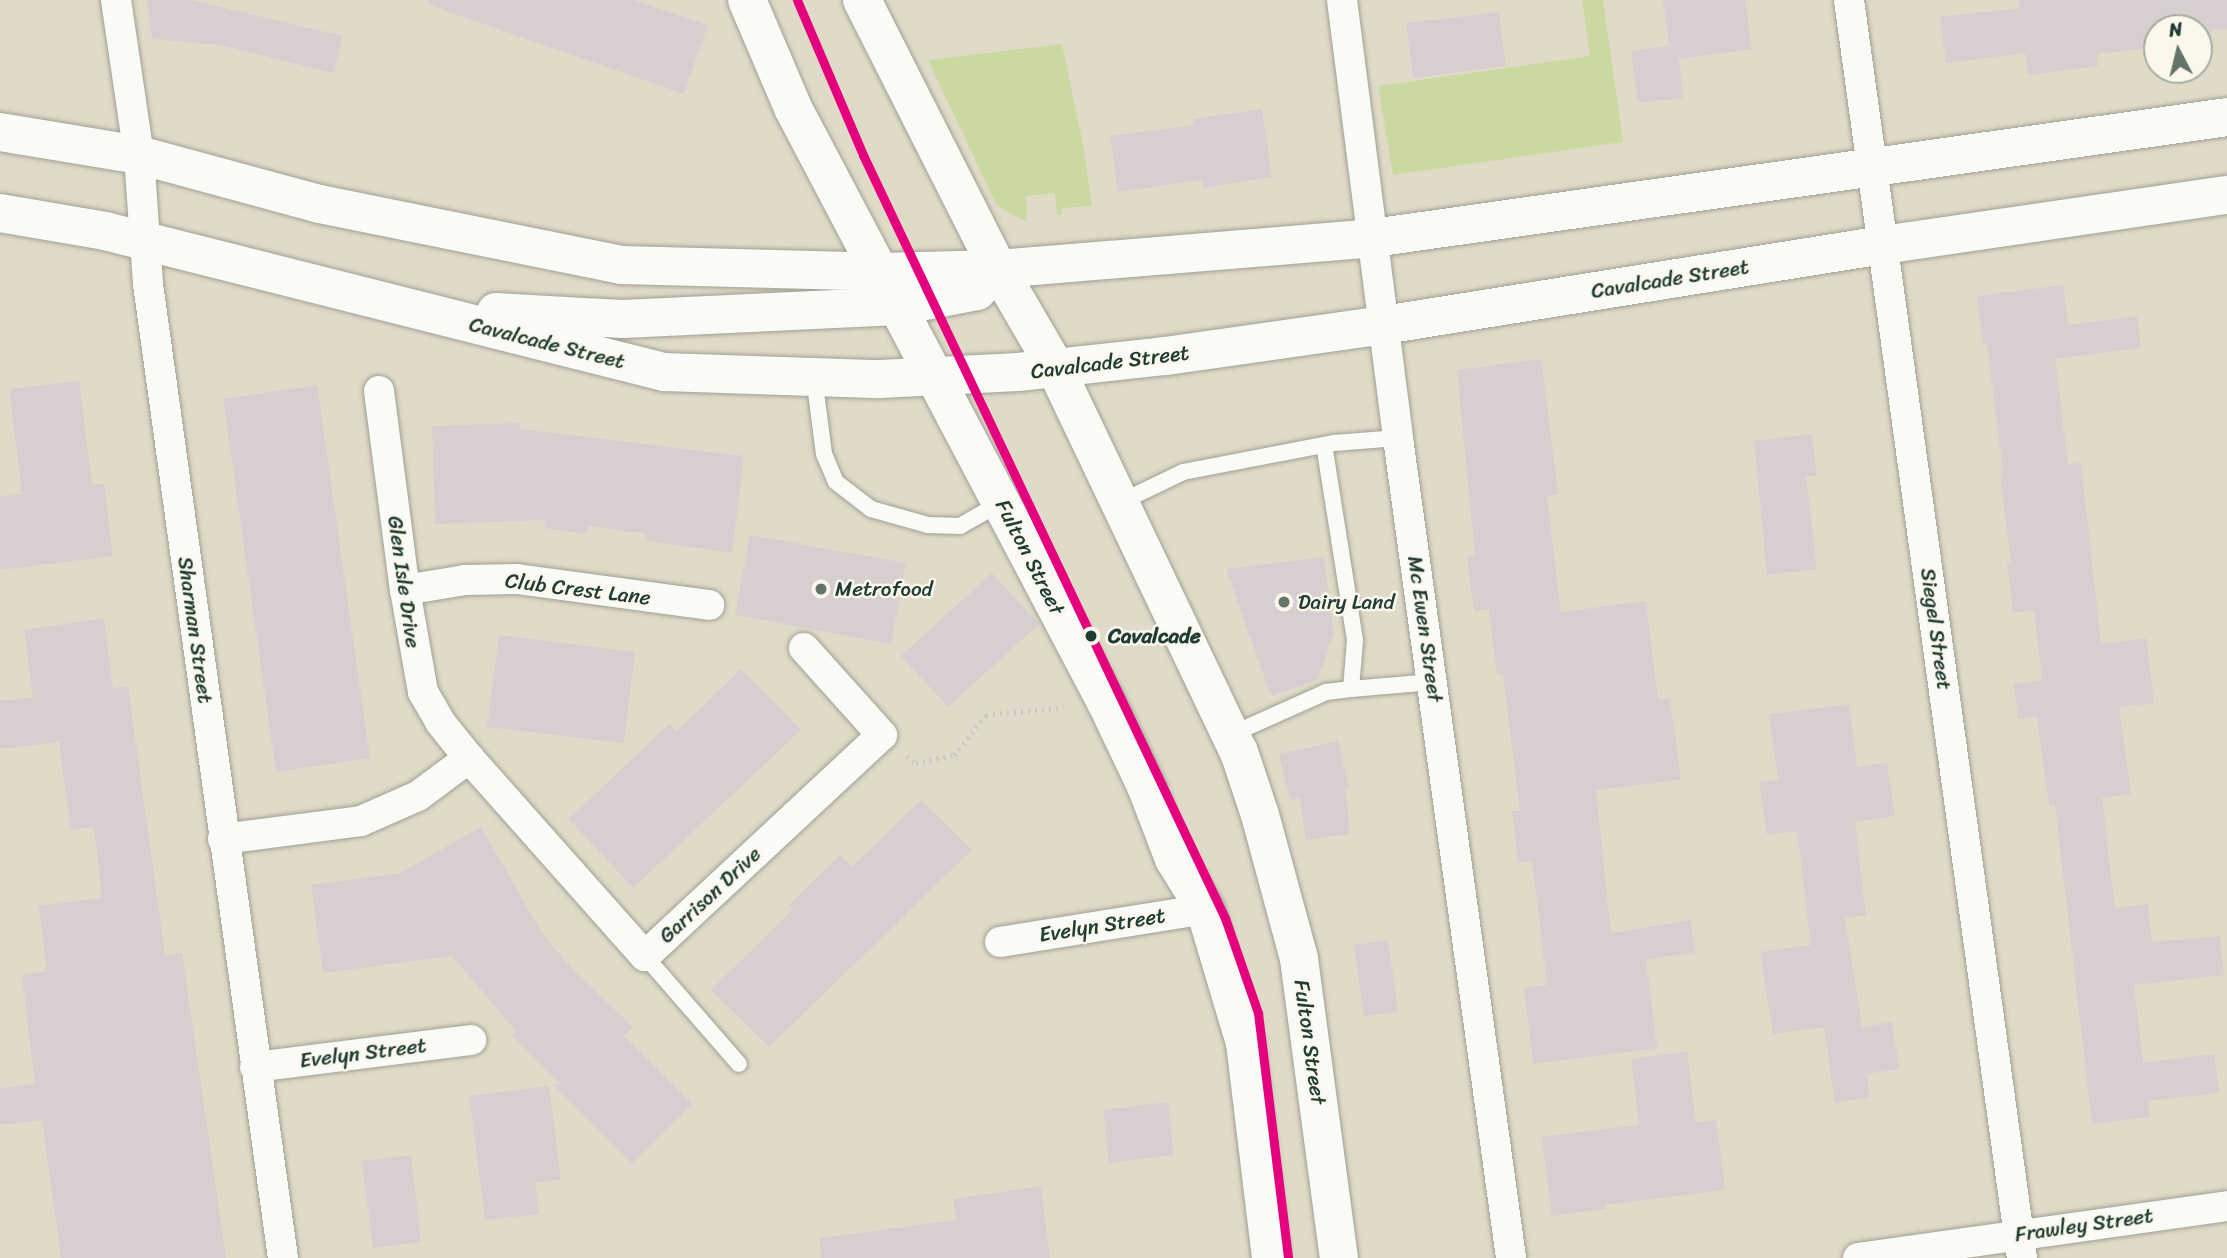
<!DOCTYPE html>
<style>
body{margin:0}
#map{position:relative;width:2227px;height:1258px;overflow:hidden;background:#e0dbc8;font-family:Sriracha,sans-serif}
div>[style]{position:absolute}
.green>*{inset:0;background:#cbd9a0}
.building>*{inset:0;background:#d7ced0}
.path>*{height:4.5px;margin-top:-2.25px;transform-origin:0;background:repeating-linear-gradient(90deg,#c8c9c4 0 2px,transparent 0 7px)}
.roads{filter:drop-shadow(0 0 2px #a0a094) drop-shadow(0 0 2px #a0a094)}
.lane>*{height:16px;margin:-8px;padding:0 8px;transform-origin:8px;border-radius:8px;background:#fafaf7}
.street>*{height:30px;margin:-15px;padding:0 15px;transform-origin:15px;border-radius:15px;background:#fafaf7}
.secondary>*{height:38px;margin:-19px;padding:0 19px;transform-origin:19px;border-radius:19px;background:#fafaf7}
.rail-1>*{height:9px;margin:-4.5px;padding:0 4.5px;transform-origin:4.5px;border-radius:4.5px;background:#e5007d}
.dots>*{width:19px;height:19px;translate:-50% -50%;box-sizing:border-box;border:4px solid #fbf7ec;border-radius:50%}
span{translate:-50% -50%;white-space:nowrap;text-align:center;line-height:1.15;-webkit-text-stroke:5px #fbf7ec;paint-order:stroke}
.street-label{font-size:21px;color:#1f3d34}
.poi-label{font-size:21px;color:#1f3d34}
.left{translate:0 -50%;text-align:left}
.stop-label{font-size:21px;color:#1f3d34;font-weight:700}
.north{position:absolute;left:2143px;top:14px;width:70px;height:70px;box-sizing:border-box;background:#fbf7ec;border:2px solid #a3ada2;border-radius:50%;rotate:353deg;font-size:19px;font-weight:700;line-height:28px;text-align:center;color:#1f3d34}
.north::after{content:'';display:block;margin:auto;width:24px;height:32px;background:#637468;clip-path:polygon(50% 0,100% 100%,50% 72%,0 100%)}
</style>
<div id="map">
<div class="green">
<div style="clip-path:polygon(1582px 0,1603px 0,1623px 142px,1393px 175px,1378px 86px,1590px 56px)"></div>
<div style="clip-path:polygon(1062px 44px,1084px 150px,1092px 206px,1062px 208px,1062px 215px,1057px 215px,1055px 193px,1026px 196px,1027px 222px,997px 206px,928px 60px)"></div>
</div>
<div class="building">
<div style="clip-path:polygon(147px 0,191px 0,343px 36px,333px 73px,221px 45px,152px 39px)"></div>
<div style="clip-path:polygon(429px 0,634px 0,708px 25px,684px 94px,429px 5px)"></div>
<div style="clip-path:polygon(1663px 0,1745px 0,1752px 49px,1679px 59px,1683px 98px,1638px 103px,1631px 51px,1669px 46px)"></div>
<div style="clip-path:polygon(2019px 0,2227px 0,2227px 29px,2199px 33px,2199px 28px,2157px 28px,2157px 47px,2097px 54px,2098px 66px,2028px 75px,2025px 53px,1946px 63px,1940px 17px,2020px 8px)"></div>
<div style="clip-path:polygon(1499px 12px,1506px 66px,1413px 78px,1406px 23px)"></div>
<div style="clip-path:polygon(1262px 109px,1272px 177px,1203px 188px,1202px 180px,1118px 192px,1110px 136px,1194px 125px,1193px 119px)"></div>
<div style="clip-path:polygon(2063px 285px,2068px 325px,2137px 316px,2141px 348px,2055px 359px,2068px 464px,2081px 463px,2101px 644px,2146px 638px,2154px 703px,2119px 707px,2131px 794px,2102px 798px,2115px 908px,2148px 904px,2152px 942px,2220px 936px,2224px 975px,2134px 985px,2143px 1063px,2214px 1054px,2219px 1093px,2148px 1101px,2150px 1117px,2092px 1124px,2055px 805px,2049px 806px,2037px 717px,2018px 719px,2014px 684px,2042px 680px,2034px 610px,2013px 613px,2007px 563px,2011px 562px,2000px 473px,2003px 472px,1987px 344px,1983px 344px,1977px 296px)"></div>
<div style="clip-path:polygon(1541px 359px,1558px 494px,1547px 496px,1561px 612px,1646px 601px,1658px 699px,1670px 698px,1681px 780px,1596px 790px,1611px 933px,1690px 920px,1696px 952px,1646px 960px,1657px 1048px,1533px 1064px,1524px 988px,1547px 985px,1532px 861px,1518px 863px,1512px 811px,1520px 811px,1503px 674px,1497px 674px,1489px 609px,1474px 611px,1467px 556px,1475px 555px,1457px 370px)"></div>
<div style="clip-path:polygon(79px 381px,92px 485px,104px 484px,113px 556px,0 570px,0 497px,22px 494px,9px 389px)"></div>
<div style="clip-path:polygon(317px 385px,370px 758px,276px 772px,223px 399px)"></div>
<div style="clip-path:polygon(520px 423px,520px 429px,744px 456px,732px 553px,646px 541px,647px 534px,588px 526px,587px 534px,544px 528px,545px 520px,435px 524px,432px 426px)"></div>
<div style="clip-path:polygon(1812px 434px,1817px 476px,1806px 477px,1817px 569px,1767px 575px,1754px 441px)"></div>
<div style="clip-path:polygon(750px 535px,906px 563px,891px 644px,735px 615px)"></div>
<div style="clip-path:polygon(1324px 557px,1334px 633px,1318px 680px,1271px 696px,1226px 569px)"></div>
<div style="clip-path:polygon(992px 573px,1039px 624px,948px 707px,901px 656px)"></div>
<div style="clip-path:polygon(104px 618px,113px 688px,128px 686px,165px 955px,182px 953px,226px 1258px,61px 1258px,42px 1120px,0 1125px,0 1088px,35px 1084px,22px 975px,47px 971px,39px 906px,102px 898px,94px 827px,71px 830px,59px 742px,0 749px,0 701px,33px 697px,24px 630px)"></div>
<div style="clip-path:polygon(499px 635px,635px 652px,624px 743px,487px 727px)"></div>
<div style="clip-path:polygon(741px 669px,801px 730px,633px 888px,569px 819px,669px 724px,677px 731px)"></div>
<div style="clip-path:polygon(1849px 704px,1857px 767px,1887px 763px,1895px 816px,1855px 822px,1866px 915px,1845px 918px,1862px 1027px,1892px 1022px,1899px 1069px,1867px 1074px,1870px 1097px,1835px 1103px,1824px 1027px,1773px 1034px,1760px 952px,1811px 945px,1797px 831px,1767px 835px,1759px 782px,1778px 780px,1769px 714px)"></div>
<div style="clip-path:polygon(1338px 741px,1349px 787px,1345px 788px,1350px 834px,1306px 840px,1300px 798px,1290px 800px,1279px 754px)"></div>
<div style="clip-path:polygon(921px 800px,972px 850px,769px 1047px,711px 990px,793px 909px,789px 905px,840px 855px,852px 867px)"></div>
<div style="clip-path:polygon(481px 827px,543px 935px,575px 972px,633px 1027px,624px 1036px,692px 1104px,632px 1163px,554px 1085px,561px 1084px,512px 1035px,516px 1031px,452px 956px,323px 973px,311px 885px,400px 873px)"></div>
<div style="clip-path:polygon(1388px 940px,1398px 1012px,1364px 1016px,1354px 945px)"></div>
<div style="clip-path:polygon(1687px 1052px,1696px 1122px,1716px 1120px,1725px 1190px,1605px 1205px,1606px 1209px,1552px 1216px,1542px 1137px,1639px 1125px,1631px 1059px)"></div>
<div style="clip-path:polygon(549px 1086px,561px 1180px,535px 1183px,539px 1214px,485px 1220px,469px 1096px)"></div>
<div style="clip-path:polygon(1168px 1102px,1174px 1155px,1109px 1163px,1103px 1110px)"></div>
<div style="clip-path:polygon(411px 1155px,421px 1242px,373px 1248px,362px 1161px)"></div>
<div style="clip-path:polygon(1041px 1186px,1050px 1258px,821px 1258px,820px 1238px,956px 1220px,953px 1199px)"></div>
</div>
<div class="path">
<div style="left:907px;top:756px;width:11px;rotate:38deg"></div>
<div style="left:916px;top:763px;width:39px;rotate:-12deg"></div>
<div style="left:954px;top:755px;width:51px;rotate:-51.3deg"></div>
<div style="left:986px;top:715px;width:78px;rotate:-5.9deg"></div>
</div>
<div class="roads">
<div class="lane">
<div style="left:814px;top:377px;width:78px;rotate:82.6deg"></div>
<div style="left:824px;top:454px;width:30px;rotate:67deg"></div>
<div style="left:836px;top:482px;width:44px;rotate:37.6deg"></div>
<div style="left:871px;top:509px;width:59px;rotate:15.7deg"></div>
<div style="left:928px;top:525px;width:32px;rotate:2deg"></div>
<div style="left:960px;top:526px;width:48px;rotate:-29.7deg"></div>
<div style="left:1121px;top:502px;width:69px;rotate:-25.8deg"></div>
<div style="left:1183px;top:472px;width:154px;rotate:-10.9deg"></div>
<div style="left:1334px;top:443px;width:64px;rotate:-4.5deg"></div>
<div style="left:1351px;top:689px;width:82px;rotate:-4.9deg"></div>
<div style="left:1230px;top:735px;width:105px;rotate:-24.1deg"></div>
<div style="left:1326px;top:692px;width:25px;rotate:-7deg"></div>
<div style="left:1351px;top:689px;width:49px;rotate:-85.3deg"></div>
<div style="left:1355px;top:640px;width:197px;rotate:-99deg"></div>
<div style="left:645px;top:956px;width:143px;rotate:49deg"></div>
</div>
<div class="street">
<div style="left:116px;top:0;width:157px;rotate:81.6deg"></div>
<div style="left:139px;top:155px;width:129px;rotate:86deg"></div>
<div style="left:148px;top:284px;width:983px;rotate:82.11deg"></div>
<div style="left:1342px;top:0;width:442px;rotate:82.7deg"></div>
<div style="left:1398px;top:438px;width:828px;rotate:82.15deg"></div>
<div style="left:1849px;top:0;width:1270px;rotate:82.17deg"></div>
<div style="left:379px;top:391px;width:201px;rotate:82.6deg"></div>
<div style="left:405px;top:590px;width:104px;rotate:80deg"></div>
<div style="left:423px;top:692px;width:34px;rotate:60deg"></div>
<div style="left:440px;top:722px;width:46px;rotate:51.1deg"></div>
<div style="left:469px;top:758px;width:265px;rotate:48.4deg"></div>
<div style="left:645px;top:956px;width:324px;rotate:-43deg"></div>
<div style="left:882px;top:735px;width:117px;rotate:-131.9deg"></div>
<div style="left:405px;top:590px;width:61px;rotate:-9.5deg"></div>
<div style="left:465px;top:580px;width:52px;rotate:-1.1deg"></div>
<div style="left:517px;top:579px;width:194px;rotate:7.7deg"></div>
<div style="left:223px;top:839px;width:139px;rotate:-7.4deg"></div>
<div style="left:361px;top:821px;width:62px;rotate:-23.7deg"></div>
<div style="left:418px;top:796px;width:64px;rotate:-36.7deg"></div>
<div style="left:1000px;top:942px;width:208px;rotate:-9.1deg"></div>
<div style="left:255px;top:1067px;width:218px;rotate:-7.1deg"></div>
<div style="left:1858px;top:1258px;width:373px;rotate:-8deg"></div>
</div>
<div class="secondary">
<div style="left:747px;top:0;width:117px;rotate:66.9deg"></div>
<div style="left:793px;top:108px;width:674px;rotate:62.22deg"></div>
<div style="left:1107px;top:704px;width:91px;rotate:64.6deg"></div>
<div style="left:1146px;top:786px;width:78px;rotate:69deg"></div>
<div style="left:1174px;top:859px;width:59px;rotate:58.2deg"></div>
<div style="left:1205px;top:909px;width:140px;rotate:73.4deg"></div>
<div style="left:1245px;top:1043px;width:217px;rotate:83.1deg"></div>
<div style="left:862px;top:0;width:301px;rotate:63.2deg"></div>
<div style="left:998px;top:269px;width:113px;rotate:59.8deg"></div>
<div style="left:1055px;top:367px;width:427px;rotate:64.5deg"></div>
<div style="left:1239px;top:752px;width:66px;rotate:71.6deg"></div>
<div style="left:1260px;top:815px;width:149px;rotate:74.8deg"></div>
<div style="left:1299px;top:959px;width:302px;rotate:82.4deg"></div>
<div style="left:0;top:132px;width:141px;rotate:9.4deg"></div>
<div style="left:139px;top:155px;width:187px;rotate:15.2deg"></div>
<div style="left:319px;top:204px;width:308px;rotate:11.4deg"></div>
<div style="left:621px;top:265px;width:259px;rotate:1.5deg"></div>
<div style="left:880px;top:272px;width:118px;rotate:-1.5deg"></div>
<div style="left:998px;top:269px;width:376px;rotate:-4.7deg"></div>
<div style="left:1373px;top:238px;width:863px;rotate:-8.06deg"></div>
<div style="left:0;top:213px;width:107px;rotate:9.7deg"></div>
<div style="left:105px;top:231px;width:577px;rotate:14.16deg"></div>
<div style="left:664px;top:372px;width:216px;rotate:1.9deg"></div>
<div style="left:880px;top:379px;width:138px;rotate:-2.9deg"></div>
<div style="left:1018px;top:372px;width:149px;rotate:-6.2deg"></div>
<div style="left:1166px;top:356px;width:220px;rotate:-8.1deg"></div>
<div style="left:1384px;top:325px;width:505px;rotate:-9.11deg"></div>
<div style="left:1883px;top:245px;width:348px;rotate:-8.3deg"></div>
<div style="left:496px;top:312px;width:127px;rotate:3.2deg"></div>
<div style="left:623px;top:319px;width:276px;rotate:-2.7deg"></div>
<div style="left:899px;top:306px;width:79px;rotate:-10.9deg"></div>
<div style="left:977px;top:291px;width:23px;rotate:-47deg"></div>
</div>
</div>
<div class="rail-1">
<div style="left:797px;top:0;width:168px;rotate:66.9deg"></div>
<div style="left:863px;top:155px;width:845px;rotate:64.62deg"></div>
<div style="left:1225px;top:918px;width:101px;rotate:70.8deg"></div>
<div style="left:1258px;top:1013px;width:247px;rotate:83deg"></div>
</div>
<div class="dots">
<div style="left:821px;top:589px;background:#637468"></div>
<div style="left:1284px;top:602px;background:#637468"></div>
<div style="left:1091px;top:636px;background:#1f3d34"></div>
</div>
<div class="street-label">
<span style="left:1670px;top:279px;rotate:-9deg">Cavalcade Street</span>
<span style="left:547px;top:343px;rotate:14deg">Cavalcade Street</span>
<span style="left:1110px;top:362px;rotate:-7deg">Cavalcade Street</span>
<span style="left:1030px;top:557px;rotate:63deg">Fulton Street</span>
<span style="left:404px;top:582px;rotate:82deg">Glen Isle Drive</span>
<span style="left:578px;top:589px;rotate:7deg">Club Crest Lane</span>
<span style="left:1425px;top:629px;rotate:82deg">Mc Ewen Street</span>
<span style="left:1936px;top:629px;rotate:82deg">Siegel Street</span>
<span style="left:195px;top:630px;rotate:82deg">Sharman Street</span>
<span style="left:710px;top:895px;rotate:-43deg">Garrison Drive</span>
<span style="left:1102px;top:925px;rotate:-9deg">Evelyn Street</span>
<span style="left:1310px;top:1042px;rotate:82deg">Fulton Street</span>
<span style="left:363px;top:1053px;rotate:-7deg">Evelyn Street</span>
<span style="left:2084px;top:1225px;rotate:-8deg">Frawley Street</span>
</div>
<div class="poi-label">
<span class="left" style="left:835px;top:589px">Metrofood</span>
<span class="left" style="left:1298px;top:602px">Dairy Land</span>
</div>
<div class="stop-label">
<span class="left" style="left:1108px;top:636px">Cavalcade</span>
</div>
<div class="north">N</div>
</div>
